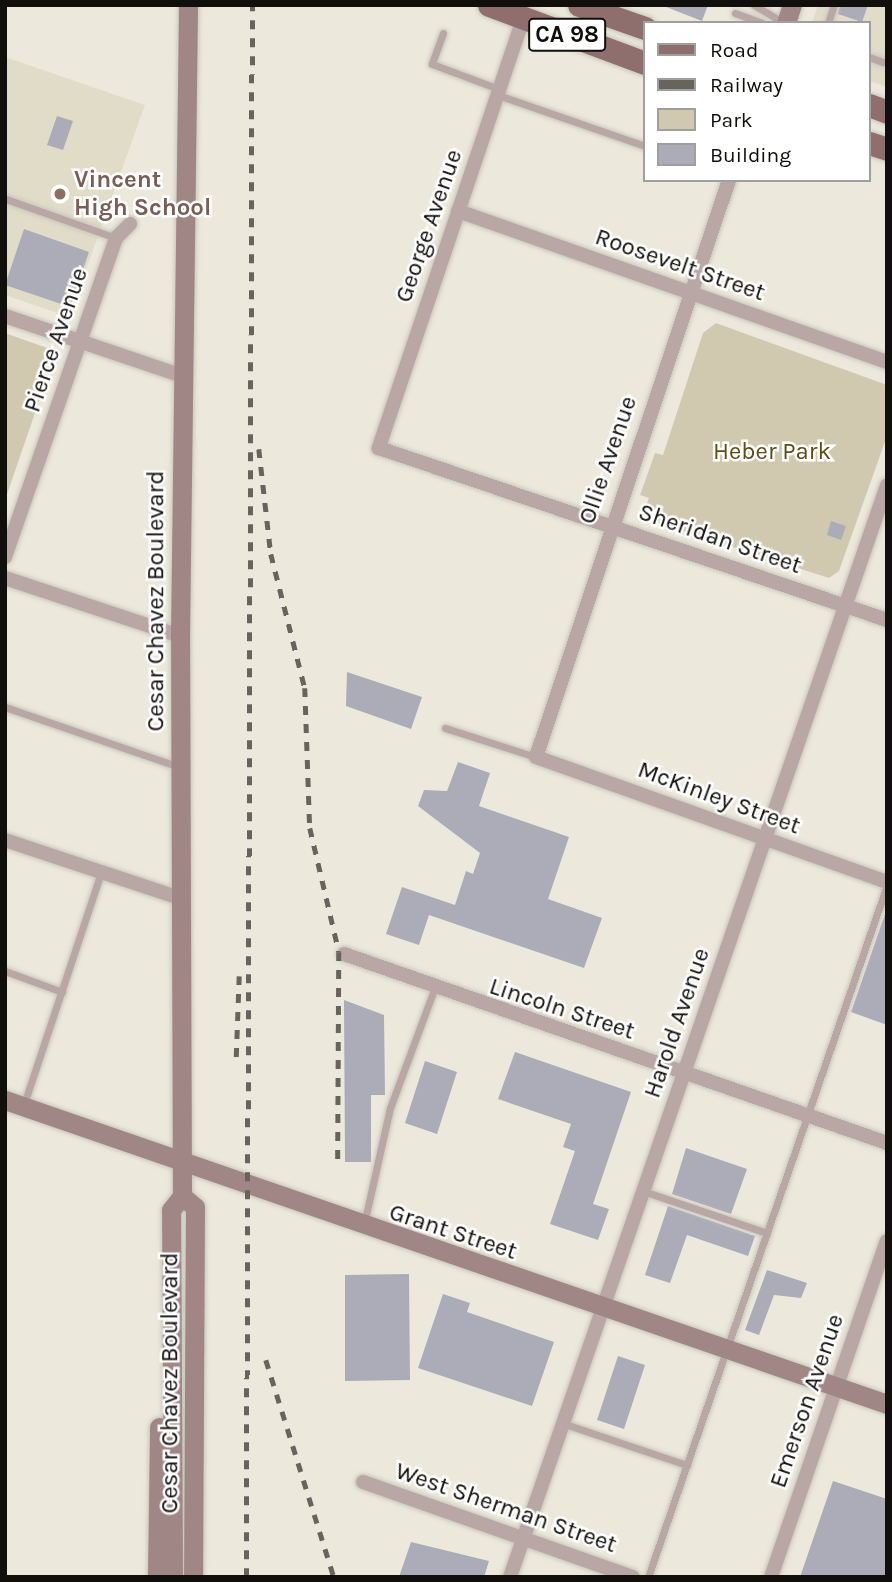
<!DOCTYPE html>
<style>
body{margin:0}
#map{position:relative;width:892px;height:1582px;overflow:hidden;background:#ece9dc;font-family:Karla,sans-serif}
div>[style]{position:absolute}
.built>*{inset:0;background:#e1dcc8}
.green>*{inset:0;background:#d0c9b0}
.building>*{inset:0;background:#abacb8}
.roads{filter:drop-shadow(0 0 2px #c9c6bb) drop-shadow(0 0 2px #c9c6bb)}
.lane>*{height:7px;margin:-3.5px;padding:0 3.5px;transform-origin:3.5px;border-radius:3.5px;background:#b9a7a6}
.street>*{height:14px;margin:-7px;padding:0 7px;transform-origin:7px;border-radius:7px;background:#b9a7a6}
.secondary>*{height:19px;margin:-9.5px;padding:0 9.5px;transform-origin:9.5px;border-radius:9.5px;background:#a08685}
.primary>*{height:23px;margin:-11.5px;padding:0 11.5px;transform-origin:11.5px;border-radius:11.5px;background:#8f6f6e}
.rail>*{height:4.5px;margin-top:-2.25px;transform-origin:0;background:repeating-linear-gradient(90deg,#66645c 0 9px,transparent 0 18px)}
.dots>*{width:19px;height:19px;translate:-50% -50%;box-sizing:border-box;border:4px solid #fff;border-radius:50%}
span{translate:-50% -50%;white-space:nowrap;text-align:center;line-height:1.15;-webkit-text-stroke:5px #fff;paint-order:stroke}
.shield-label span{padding:2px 5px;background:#fff;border:2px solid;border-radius:5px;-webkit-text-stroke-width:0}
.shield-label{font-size:23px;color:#100f0b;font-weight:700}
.education-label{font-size:24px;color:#785e54;font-weight:700}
.left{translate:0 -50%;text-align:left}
.street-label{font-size:24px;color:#100f0b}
.park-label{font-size:24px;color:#5c4d13}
.frame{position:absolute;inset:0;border:7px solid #100f0b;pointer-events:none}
.legend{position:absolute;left:643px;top:21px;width:228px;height:161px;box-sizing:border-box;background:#fff;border:2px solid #9f9f9d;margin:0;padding:9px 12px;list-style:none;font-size:21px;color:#100f0b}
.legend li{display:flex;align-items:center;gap:14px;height:35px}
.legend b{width:35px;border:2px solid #9f9f9d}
</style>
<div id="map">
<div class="built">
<div style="clip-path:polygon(818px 5px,887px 5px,887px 87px,869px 81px,869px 23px,812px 23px)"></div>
<div style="clip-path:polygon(5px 57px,145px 105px,69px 317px,5px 295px)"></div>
</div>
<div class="green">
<div style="clip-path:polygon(716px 323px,887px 385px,887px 436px,839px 571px,829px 578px,652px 521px,645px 508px,649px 498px,640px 495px,655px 453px,663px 455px,703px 333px)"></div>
<div style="clip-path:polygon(5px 333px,50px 349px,54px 358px,5px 500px)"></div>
</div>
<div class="building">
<div style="clip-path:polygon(661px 5px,708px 5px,702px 21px)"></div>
<div style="clip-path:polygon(840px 5px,868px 5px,862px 22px,838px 14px)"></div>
<div style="clip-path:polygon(57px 116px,73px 121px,63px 150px,47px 145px)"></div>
<div style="clip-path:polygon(24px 229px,89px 252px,70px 307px,5px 285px)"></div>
<div style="clip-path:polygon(831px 521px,846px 526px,841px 540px,827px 535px)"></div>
<div style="clip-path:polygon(347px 672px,422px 697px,411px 729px,346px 706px)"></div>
<div style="clip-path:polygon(458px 762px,490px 773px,479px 806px,569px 837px,548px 899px,602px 918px,584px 968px,429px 915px,419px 945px,386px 934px,402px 887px,455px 905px,466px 871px,473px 874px,480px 853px,418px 806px,424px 790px,447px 791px)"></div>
<div style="clip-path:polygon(885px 914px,887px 914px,887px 1025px,851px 1012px)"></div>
<div style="clip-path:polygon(344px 1000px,384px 1015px,385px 1095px,371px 1095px,371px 1162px,345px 1162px)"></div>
<div style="clip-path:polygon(515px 1052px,631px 1092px,593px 1204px,609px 1209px,598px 1240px,550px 1224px,575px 1151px,563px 1147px,571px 1124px,498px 1099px)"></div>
<div style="clip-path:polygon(425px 1061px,457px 1072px,437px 1134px,405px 1123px)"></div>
<div style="clip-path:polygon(686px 1148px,747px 1169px,731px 1214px,672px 1194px)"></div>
<div style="clip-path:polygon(668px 1206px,755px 1236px,748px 1256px,687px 1235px,670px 1283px,645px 1275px)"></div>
<div style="clip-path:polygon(767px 1270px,807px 1283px,801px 1298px,774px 1295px,759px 1335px,745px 1330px)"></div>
<div style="clip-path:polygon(409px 1274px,410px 1380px,345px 1381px,345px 1275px)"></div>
<div style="clip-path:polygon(443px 1294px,470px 1303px,467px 1312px,554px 1342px,532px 1406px,418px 1368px)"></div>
<div style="clip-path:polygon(618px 1356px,645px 1365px,624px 1429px,597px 1420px)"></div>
<div style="clip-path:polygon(833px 1481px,887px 1499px,887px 1577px,800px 1577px)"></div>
<div style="clip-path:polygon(411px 1542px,489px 1561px,484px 1577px,399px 1577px)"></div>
</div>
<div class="roads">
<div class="lane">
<div style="left:754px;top:5px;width:35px;rotate:31deg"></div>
<div style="left:735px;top:13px;width:29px;rotate:20deg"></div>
<div style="left:828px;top:23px;width:19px;rotate:-72deg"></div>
<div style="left:443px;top:33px;width:33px;rotate:110deg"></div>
<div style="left:432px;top:64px;width:72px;rotate:20.5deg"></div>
<div style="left:869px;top:57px;width:15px;rotate:20deg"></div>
<div style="left:498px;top:95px;width:156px;rotate:19.1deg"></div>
<div style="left:6px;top:199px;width:117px;rotate:19.5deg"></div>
<div style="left:5px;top:707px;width:184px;rotate:19deg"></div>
<div style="left:445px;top:728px;width:96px;rotate:17.7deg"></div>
<div style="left:5px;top:971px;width:61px;rotate:20.2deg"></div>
<div style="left:24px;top:1104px;width:244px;rotate:-71.6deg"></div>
<div style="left:643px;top:1191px;width:131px;rotate:18.7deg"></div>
<div style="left:364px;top:1224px;width:119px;rotate:-77.4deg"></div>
<div style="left:390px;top:1108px;width:126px;rotate:-69.6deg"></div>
<div style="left:562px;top:1423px;width:132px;rotate:18.6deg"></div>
<div style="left:648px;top:1577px;width:732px;rotate:-70.95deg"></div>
</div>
<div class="street">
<div style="left:523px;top:19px;width:453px;rotate:108.6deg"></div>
<div style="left:379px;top:448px;width:536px;rotate:18.71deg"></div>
<div style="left:729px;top:180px;width:608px;rotate:108.49deg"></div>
<div style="left:536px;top:757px;width:373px;rotate:19.6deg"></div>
<div style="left:458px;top:211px;width:455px;rotate:19.4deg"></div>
<div style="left:5px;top:316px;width:187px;rotate:18.7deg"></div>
<div style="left:5px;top:557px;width:338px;rotate:-70.8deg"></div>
<div style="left:116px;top:238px;width:20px;rotate:-45deg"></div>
<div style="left:5px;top:578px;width:184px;rotate:18.3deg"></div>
<div style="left:5px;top:840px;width:183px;rotate:18.4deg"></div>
<div style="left:344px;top:954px;width:575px;rotate:19.19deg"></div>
<div style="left:363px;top:1482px;width:286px;rotate:19.4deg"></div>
<div style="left:510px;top:1577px;width:1155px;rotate:-70.95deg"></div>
<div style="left:771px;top:1577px;width:355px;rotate:-71deg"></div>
</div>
<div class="secondary">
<div style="left:786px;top:23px;width:19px;rotate:-72deg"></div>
<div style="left:5px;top:1100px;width:933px;rotate:19.02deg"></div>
<div style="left:182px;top:1196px;width:17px;rotate:40deg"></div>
<div style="left:195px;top:1207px;width:370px;rotate:90.3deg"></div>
<div style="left:157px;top:1577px;width:150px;rotate:-89.2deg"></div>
<div style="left:173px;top:1577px;width:367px;rotate:-90.3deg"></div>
<div style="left:171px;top:1210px;width:18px;rotate:-52deg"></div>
<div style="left:182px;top:1196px;width:560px;rotate:-90.2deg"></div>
<div style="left:180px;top:636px;width:631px;rotate:-89.27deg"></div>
</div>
<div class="primary">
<div style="left:489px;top:5px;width:166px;rotate:20.4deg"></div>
<div style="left:579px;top:5px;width:70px;rotate:19.2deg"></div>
<div style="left:869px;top:105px;width:19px;rotate:21deg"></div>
<div style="left:869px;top:143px;width:19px;rotate:18deg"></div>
</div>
</div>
<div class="rail">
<div style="left:259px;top:449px;width:106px;rotate:83.5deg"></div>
<div style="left:271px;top:554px;width:138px;rotate:75.8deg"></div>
<div style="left:305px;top:688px;width:140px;rotate:88deg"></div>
<div style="left:310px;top:828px;width:127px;rotate:76.8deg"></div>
<div style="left:339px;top:952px;width:212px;rotate:90.3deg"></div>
<div style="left:236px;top:1057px;width:81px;rotate:-87.9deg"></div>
<div style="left:266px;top:1360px;width:227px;rotate:72.6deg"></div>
<div style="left:246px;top:1577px;width:1572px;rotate:-89.78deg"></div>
</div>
<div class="dots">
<div style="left:60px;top:194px;background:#8d6e63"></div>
</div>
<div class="shield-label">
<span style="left:567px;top:35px">CA 98</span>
</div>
<div class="education-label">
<span class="left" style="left:74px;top:194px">Vincent<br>High School</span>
</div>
<div class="street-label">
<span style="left:429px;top:226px;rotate:-71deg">George Avenue</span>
<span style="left:680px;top:265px;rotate:19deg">Roosevelt Street</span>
<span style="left:56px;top:340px;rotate:-71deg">Pierce Avenue</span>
<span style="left:608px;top:460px;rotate:-71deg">Ollie Avenue</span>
<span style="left:720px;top:539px;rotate:19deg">Sheridan Street</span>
<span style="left:156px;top:601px;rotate:-90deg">Cesar Chavez Boulevard</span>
<span style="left:719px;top:798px;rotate:20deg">McKinley Street</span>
<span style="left:562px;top:1009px;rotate:18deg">Lincoln Street</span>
<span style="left:677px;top:1023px;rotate:-71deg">Harold Avenue</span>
<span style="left:453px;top:1232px;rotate:18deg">Grant Street</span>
<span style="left:170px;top:1383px;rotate:-90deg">Cesar Chavez Boulevard</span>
<span style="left:807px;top:1401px;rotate:-71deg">Emerson Avenue</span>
<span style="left:506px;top:1508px;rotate:19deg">West Sherman Street</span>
</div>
<div class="park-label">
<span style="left:772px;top:452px">Heber Park</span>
</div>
<div class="frame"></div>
<ul class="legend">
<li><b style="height:9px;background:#8f6f6e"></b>Road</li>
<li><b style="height:9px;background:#66645c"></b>Railway</li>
<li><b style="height:19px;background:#d0c9b0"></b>Park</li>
<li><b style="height:19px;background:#abacb8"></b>Building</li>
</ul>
</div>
